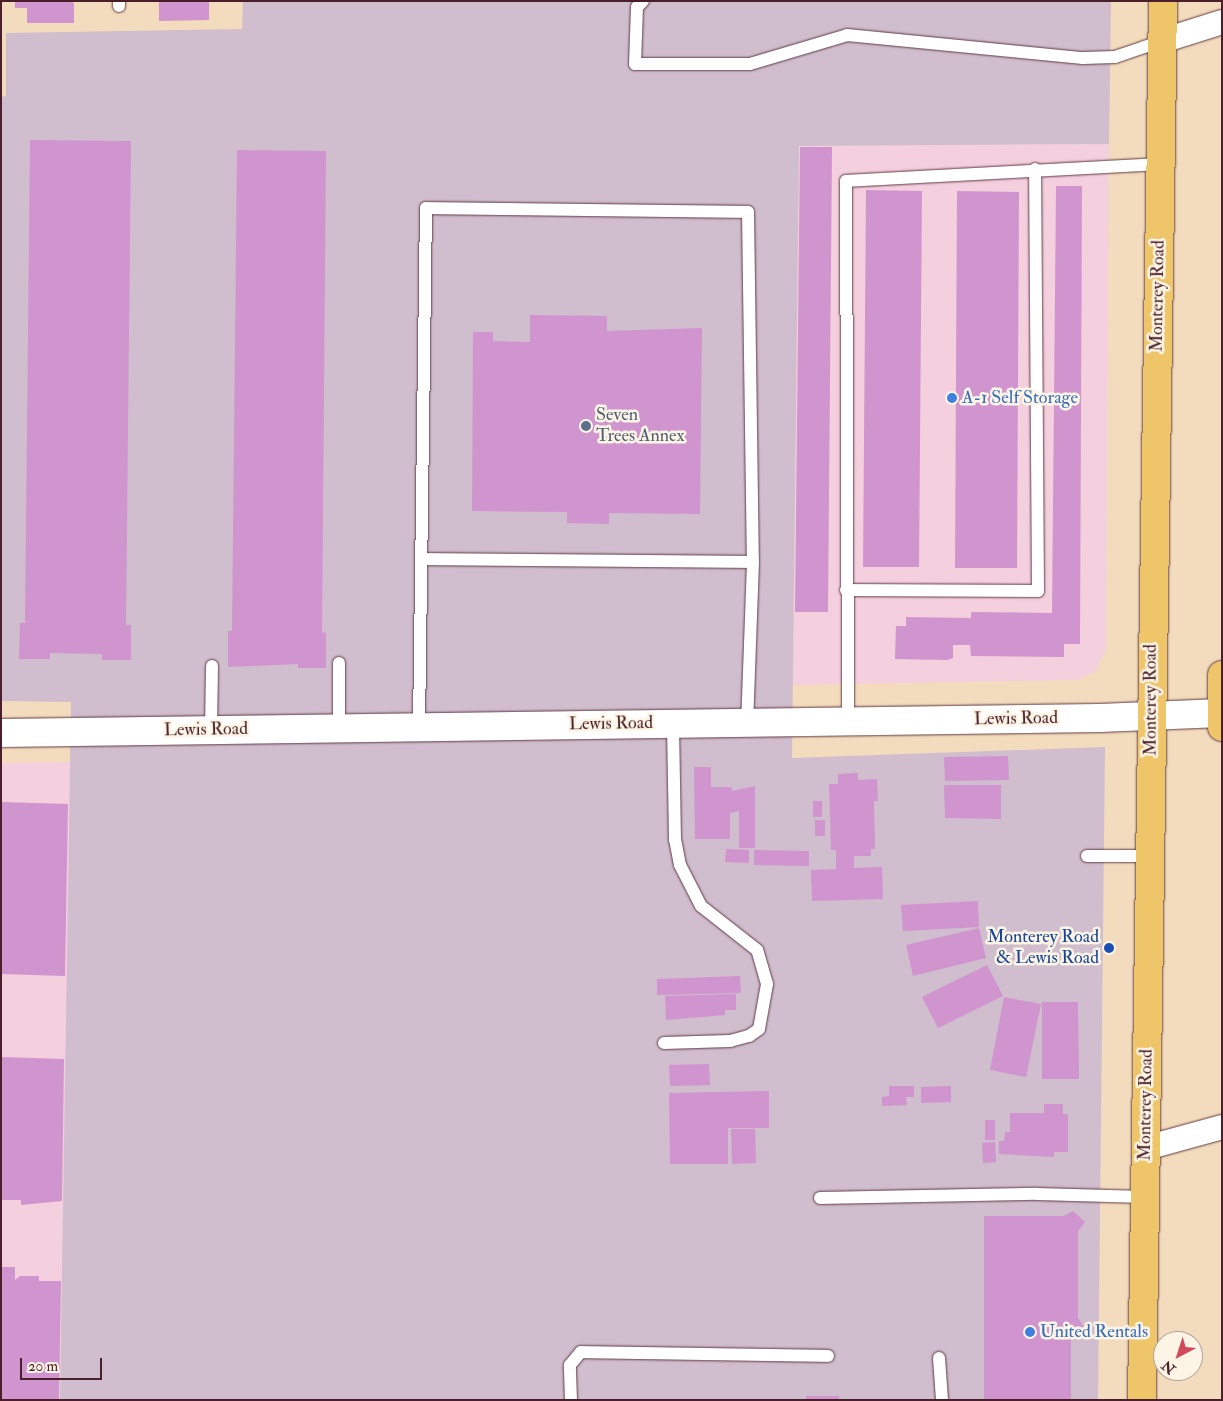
<!DOCTYPE html>
<style>
body{margin:0}
#map{position:relative;width:1223px;height:1401px;overflow:hidden;background:#f3dcbe;font-family:"IM FELL Double Pica",serif}
div>[style]{position:absolute}
.built>*{inset:0;background:#f4cfde}
.industrial>*{inset:0;background:#d0bdce}
.building>*{inset:0;background:#d094cf}
.roads{filter:drop-shadow(0 0 1px #633b41) drop-shadow(0 0 1px #633b41)}
.service>*{height:12px;margin:-6px;padding:0 6px;transform-origin:6px;border-radius:6px;background:#fff}
.minor>*{height:24px;margin:-12px;padding:0 12px;transform-origin:12px;border-radius:12px;background:#fff}
.tertiary>*{height:28px;margin:-14px;padding:0 14px;transform-origin:14px;border-radius:14px;background:#fff}
.primary>*{height:28px;margin:-14px;padding:0 14px;transform-origin:14px;border-radius:14px;background:#eec569}
.dots>*{width:14px;height:14px;translate:-50% -50%;box-sizing:border-box;border:2px solid #fcf5e5;border-radius:50%}
span{translate:-50% -50%;white-space:nowrap;text-align:center;line-height:1.15;-webkit-text-stroke:5px #fcf5e5;paint-order:stroke}
.street-label{font-size:18px;color:#4a1f2b}
.shop-label{font-size:18px;color:#366cbe}
.left{translate:0 -50%;text-align:left}
.service-label{font-size:18px;color:#4e5e75}
.transit-label{font-size:18px;color:#164399}
.right{translate:-100% -50%;text-align:right}
.frame{position:absolute;inset:0;border:2px solid #4a1f2b;pointer-events:none}
.north{position:absolute;left:1153px;top:1331px;width:50px;height:50px;box-sizing:border-box;background:#fcf5e5;border:1px solid #b59f9b;border-radius:50%;rotate:220deg;font-size:14px;font-weight:700;line-height:20px;text-align:center;color:#4a1f2b}
.north::after{content:'';display:block;margin:auto;width:18px;height:22px;background:#d1495b;clip-path:polygon(50% 0,100% 100%,50% 72%,0 100%)}
.scale{position:absolute;left:20px;top:1358px;width:82px;height:22px;box-sizing:border-box;border:2px solid #4a1f2b;border-top:0;padding-left:6px;font-size:15px;line-height:18px;white-space:nowrap;color:#4a1f2b;-webkit-text-stroke:4px #fcf5e5;paint-order:stroke}
</style>
<div id="map">
<div class="built">
<div style="clip-path:polygon(1109px 144px,1106px 649px,1096px 671px,1078px 680px,793px 685px,799px 146px)"></div>
<div style="clip-path:polygon(71px 762px,60px 1400px,1px 1400px,1px 763px)"></div>
</div>
<div class="industrial">
<div style="clip-path:polygon(243px 1px,1111px 1px,1109px 144px,799px 146px,792px 758px,1105px 747px,1098px 1400px,60px 1400px,71px 702px,1px 701px,1px 97px,6px 96px,6px 33px,242px 29px)"></div>
</div>
<div class="building">
<div style="clip-path:polygon(15px 1px,69px 1px,74px 3px,74px 23px,27px 23px,27px 8px,15px 8px)"></div>
<div style="clip-path:polygon(159px 1px,209px 1px,209px 20px,159px 21px)"></div>
<div style="clip-path:polygon(30px 140px,131px 141px,126px 625px,131px 625px,131px 660px,102px 660px,102px 654px,50px 653px,50px 659px,19px 659px,20px 623px,25px 623px)"></div>
<div style="clip-path:polygon(800px 147px,832px 147px,828px 612px,795px 612px)"></div>
<div style="clip-path:polygon(237px 150px,326px 151px,322px 632px,326px 633px,326px 668px,298px 668px,298px 664px,228px 667px,228px 631px,232px 631px)"></div>
<div style="clip-path:polygon(1056px 186px,1082px 186px,1080px 644px,1064px 644px,1064px 657px,971px 656px,970px 645px,953px 645px,953px 658px,947px 660px,895px 659px,896px 626px,906px 626px,906px 617px,971px 618px,971px 612px,1052px 613px)"></div>
<div style="clip-path:polygon(866px 190px,922px 191px,919px 567px,863px 567px)"></div>
<div style="clip-path:polygon(957px 191px,1019px 192px,1017px 568px,955px 568px)"></div>
<div style="clip-path:polygon(530px 315px,607px 316px,607px 331px,702px 328px,700px 514px,609px 513px,609px 524px,567px 523px,567px 512px,472px 511px,473px 332px,493px 332px,493px 341px,530px 342px)"></div>
<div style="clip-path:polygon(1008px 756px,1009px 780px,945px 781px,944px 757px)"></div>
<div style="clip-path:polygon(694px 767px,711px 767px,711px 787px,732px 787px,732px 791px,755px 786px,755px 848px,739px 848px,739px 811px,730px 813px,730px 839px,695px 839px)"></div>
<div style="clip-path:polygon(858px 773px,858px 780px,877px 779px,878px 801px,874px 801px,875px 849px,871px 849px,871px 856px,854px 856px,854px 868px,882px 867px,883px 899px,812px 901px,811px 870px,836px 869px,836px 850px,831px 850px,829px 784px,838px 784px,838px 774px)"></div>
<div style="clip-path:polygon(944px 785px,1001px 785px,1001px 819px,945px 818px)"></div>
<div style="clip-path:polygon(813px 801px,822px 801px,822px 817px,813px 817px)"></div>
<div style="clip-path:polygon(1px 802px,68px 804px,65px 976px,1px 974px)"></div>
<div style="clip-path:polygon(815px 820px,825px 820px,825px 836px,815px 836px)"></div>
<div style="clip-path:polygon(726px 849px,749px 850px,749px 863px,725px 862px)"></div>
<div style="clip-path:polygon(754px 850px,809px 851px,809px 866px,754px 865px)"></div>
<div style="clip-path:polygon(978px 901px,979px 927px,903px 931px,901px 905px)"></div>
<div style="clip-path:polygon(979px 928px,986px 958px,913px 976px,906px 945px)"></div>
<div style="clip-path:polygon(987px 965px,1003px 996px,938px 1028px,922px 997px)"></div>
<div style="clip-path:polygon(740px 976px,741px 993px,657px 995px,657px 979px)"></div>
<div style="clip-path:polygon(736px 994px,736px 1010px,725px 1010px,725px 1015px,666px 1020px,665px 996px)"></div>
<div style="clip-path:polygon(1004px 997px,1041px 1004px,1026px 1077px,990px 1070px)"></div>
<div style="clip-path:polygon(1042px 1002px,1078px 1002px,1079px 1079px,1042px 1079px)"></div>
<div style="clip-path:polygon(1px 1057px,64px 1059px,62px 1201px,21px 1205px,21px 1200px,1px 1200px)"></div>
<div style="clip-path:polygon(709px 1064px,710px 1085px,670px 1086px,669px 1065px)"></div>
<div style="clip-path:polygon(889px 1086px,914px 1086px,914px 1097px,906px 1097px,907px 1105px,882px 1106px,882px 1097px,889px 1096px)"></div>
<div style="clip-path:polygon(951px 1086px,951px 1102px,921px 1103px,921px 1087px)"></div>
<div style="clip-path:polygon(769px 1091px,769px 1128px,728px 1128px,728px 1164px,670px 1164px,669px 1093px)"></div>
<div style="clip-path:polygon(1044px 1104px,1063px 1104px,1063px 1114px,1068px 1114px,1068px 1152px,1054px 1152px,1054px 1157px,999px 1154px,999px 1141px,1004px 1141px,1005px 1132px,1010px 1132px,1010px 1113px,1044px 1113px)"></div>
<div style="clip-path:polygon(985px 1120px,995px 1120px,995px 1140px,985px 1140px)"></div>
<div style="clip-path:polygon(731px 1129px,755px 1129px,756px 1163px,732px 1164px)"></div>
<div style="clip-path:polygon(995px 1142px,996px 1162px,983px 1163px,982px 1143px)"></div>
<div style="clip-path:polygon(1073px 1211px,1085px 1222px,1078px 1231px,1078px 1318px,1084px 1327px,1080px 1336px,1071px 1338px,1071px 1400px,984px 1400px,984px 1216px,1064px 1216px)"></div>
<div style="clip-path:polygon(1px 1267px,15px 1267px,15px 1280px,20px 1276px,39px 1276px,39px 1281px,61px 1281px,59px 1400px,1px 1400px)"></div>
<div style="clip-path:polygon(806px 1396px,839px 1396px,839px 1400px,806px 1400px)"></div>
</div>
<div class="roads">
<div class="service">
<div style="left:643px;top:1px;width:8px;rotate:135deg"></div>
<div style="left:637px;top:7px;width:57px;rotate:92deg"></div>
<div style="left:635px;top:64px;width:115px"></div>
<div style="left:750px;top:64px;width:101px;rotate:-16.6deg"></div>
<div style="left:847px;top:35px;width:237px;rotate:5.6deg"></div>
<div style="left:1083px;top:58px;width:32px;rotate:-2deg"></div>
<div style="left:1115px;top:57px;width:50px;rotate:-18.8deg"></div>
<div style="left:119px;top:6px;width:5px;rotate:-90deg"></div>
<div style="left:421px;top:559px;width:332px;rotate:0.5deg"></div>
<div style="left:846px;top:590px;width:192px;rotate:0.3deg"></div>
<div style="left:1038px;top:591px;width:422px;rotate:-90.4deg"></div>
<div style="left:848px;top:721px;width:540px;rotate:-90.21deg"></div>
<div style="left:846px;top:181px;width:314px;rotate:-3.1deg"></div>
<div style="left:419px;top:727px;width:519px;rotate:-89.23deg"></div>
<div style="left:426px;top:208px;width:322px;rotate:0.7deg"></div>
<div style="left:748px;top:212px;width:350px;rotate:89.2deg"></div>
<div style="left:753px;top:562px;width:160px;rotate:92.1deg"></div>
<div style="left:339px;top:729px;width:66px;rotate:-90deg"></div>
<div style="left:211px;top:730px;width:64px;rotate:-89.1deg"></div>
<div style="left:1087px;top:856px;width:63px"></div>
<div style="left:664px;top:1043px;width:66px;rotate:-1.7deg"></div>
<div style="left:730px;top:1041px;width:20px;rotate:-15deg"></div>
<div style="left:749px;top:1036px;width:12px;rotate:-35deg"></div>
<div style="left:759px;top:1029px;width:46px;rotate:-79.9deg"></div>
<div style="left:767px;top:984px;width:35px;rotate:-106deg"></div>
<div style="left:757px;top:950px;width:71px;rotate:-141.8deg"></div>
<div style="left:701px;top:906px;width:46px;rotate:-117.1deg"></div>
<div style="left:680px;top:865px;width:25px;rotate:-101deg"></div>
<div style="left:675px;top:840px;width:117px;rotate:-91deg"></div>
<div style="left:820px;top:1198px;width:217px;rotate:-1.1deg"></div>
<div style="left:1037px;top:1194px;width:108px;rotate:1.6deg"></div>
<div style="left:939px;top:1358px;width:42px;rotate:85.9deg"></div>
<div style="left:571px;top:1400px;width:35px;rotate:-92deg"></div>
<div style="left:570px;top:1365px;width:17px;rotate:-50deg"></div>
<div style="left:581px;top:1352px;width:247px;rotate:0.9deg"></div>
</div>
<div class="minor">
<div style="left:1162px;top:41px;width:63px;rotate:-17.6deg"></div>
<div style="left:1146px;top:1148px;width:79px;rotate:-15.4deg"></div>
</div>
<div class="tertiary">
<div style="left:1px;top:733px;width:1099px;rotate:-0.78deg"></div>
<div style="left:1100px;top:718px;width:121px;rotate:-2.4deg"></div>
</div>
<div class="primary">
<div style="left:1222px;top:675px;width:52px;rotate:90deg"></div>
<div style="left:1142px;top:1400px;width:1399px;rotate:-89.14deg"></div>
</div>
</div>
<div class="dots">
<div style="left:952px;top:398px;background:#3f7fe0"></div>
<div style="left:586px;top:426px;background:#5c6f8a"></div>
<div style="left:1109px;top:948px;background:#1a4fb4"></div>
<div style="left:1030px;top:1332px;background:#3f7fe0"></div>
</div>
<div class="street-label">
<span style="left:1158px;top:296px;rotate:-89deg">Monterey Road</span>
<span style="left:1151px;top:700px;rotate:-90deg">Monterey Road</span>
<span style="left:1016px;top:719px;rotate:-1deg">Lewis Road</span>
<span style="left:611px;top:724px;rotate:-1deg">Lewis Road</span>
<span style="left:206px;top:730px;rotate:-1deg">Lewis Road</span>
<span style="left:1146px;top:1105px;rotate:-89deg">Monterey Road</span>
</div>
<div class="shop-label">
<span class="left" style="left:962px;top:398px">A-1 Self Storage</span>
<span class="left" style="left:1040px;top:1332px">United Rentals</span>
</div>
<div class="service-label">
<span class="left" style="left:596px;top:426px">Seven<br>Trees Annex</span>
</div>
<div class="transit-label">
<span class="right" style="left:1099px;top:948px">Monterey Road<br>&amp; Lewis Road</span>
</div>
<div class="frame"></div>
<div class="north">N</div>
<div class="scale">20 m</div>
</div>
